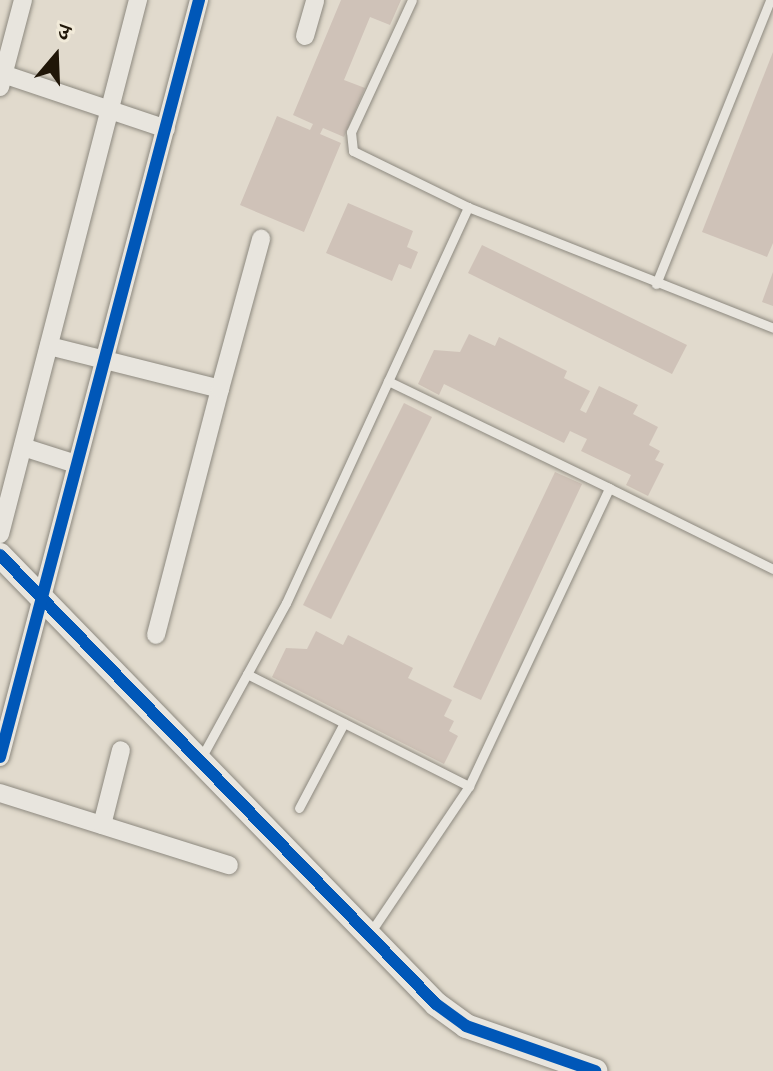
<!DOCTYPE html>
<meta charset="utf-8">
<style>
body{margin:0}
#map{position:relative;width:773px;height:1071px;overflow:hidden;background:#e1dacd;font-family:"IM FELL English","Noto Serif Devanagari",serif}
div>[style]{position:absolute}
.building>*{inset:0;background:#cfc2b8}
.roads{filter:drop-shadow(0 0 2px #8d897f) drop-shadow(0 0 2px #8d897f)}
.lane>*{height:9px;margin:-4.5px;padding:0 4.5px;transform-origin:4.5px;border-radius:4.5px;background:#e8e5de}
.street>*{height:18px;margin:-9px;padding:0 9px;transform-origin:9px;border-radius:9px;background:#e8e5de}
.secondary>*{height:24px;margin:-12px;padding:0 12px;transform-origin:12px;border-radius:12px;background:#e8e5de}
.cycleway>*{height:12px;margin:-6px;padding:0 6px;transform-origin:6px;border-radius:6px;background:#0057b8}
span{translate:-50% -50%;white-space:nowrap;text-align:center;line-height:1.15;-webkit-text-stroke:8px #f1ead9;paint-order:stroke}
.north{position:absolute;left:16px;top:16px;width:80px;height:80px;-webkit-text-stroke:6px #f1ead9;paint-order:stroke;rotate:19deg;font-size:22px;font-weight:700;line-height:32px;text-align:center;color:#201608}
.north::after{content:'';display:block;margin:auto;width:28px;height:36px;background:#201608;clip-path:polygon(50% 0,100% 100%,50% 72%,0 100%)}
</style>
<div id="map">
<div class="building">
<div style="clip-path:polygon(341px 0,401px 0,390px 25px,370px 17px,344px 80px,365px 88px,344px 137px,323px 128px,320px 134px,341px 143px,304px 232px,240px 205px,277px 116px,310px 130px,313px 124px,293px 115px)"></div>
<div style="clip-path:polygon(773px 52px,773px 243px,767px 257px,702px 232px)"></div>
<div style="clip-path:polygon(348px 203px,413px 231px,407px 247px,418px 252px,411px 269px,399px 264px,392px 281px,326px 253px)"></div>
<div style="clip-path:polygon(482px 245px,687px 345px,672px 374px,468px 273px)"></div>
<div style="clip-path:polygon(773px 272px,773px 306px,762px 302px)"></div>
<div style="clip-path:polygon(469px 334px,495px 346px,499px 337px,567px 371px,564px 378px,590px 391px,580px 410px,586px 413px,599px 386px,638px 405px,633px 414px,658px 427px,649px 445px,660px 451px,655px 460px,664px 464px,648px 496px,626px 485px,631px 475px,581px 451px,587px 439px,570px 431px,564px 443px,444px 384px,439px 395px,418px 384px,434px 350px,460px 352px)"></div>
<div style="clip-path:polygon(404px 403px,432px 417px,331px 619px,303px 605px)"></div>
<div style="clip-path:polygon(555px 472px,582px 484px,481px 700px,453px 687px)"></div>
<div style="clip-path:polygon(316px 631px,343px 645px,348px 635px,413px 668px,408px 678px,452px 700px,444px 716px,454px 721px,449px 731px,458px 736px,444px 764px,272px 677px,286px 648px,307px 649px)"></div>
</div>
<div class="roads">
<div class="lane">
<div style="left:468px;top:207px;width:328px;rotate:21.6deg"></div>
<div style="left:656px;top:284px;width:306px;rotate:-68.1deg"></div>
<div style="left:388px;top:381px;width:246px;rotate:25.8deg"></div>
<div style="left:247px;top:674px;width:249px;rotate:26.8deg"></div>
<div style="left:200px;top:760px;width:179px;rotate:-61.3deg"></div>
<div style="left:286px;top:603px;width:436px;rotate:-65.3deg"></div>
<div style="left:468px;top:207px;width:128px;rotate:-154deg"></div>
<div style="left:353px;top:151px;width:19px;rotate:-96deg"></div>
<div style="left:351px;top:132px;width:145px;rotate:-65.2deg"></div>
<div style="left:299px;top:808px;width:96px;rotate:-62.1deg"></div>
<div style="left:370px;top:933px;width:177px;rotate:-56deg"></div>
<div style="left:469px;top:786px;width:329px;rotate:-64.8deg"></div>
<div style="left:609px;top:488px;width:183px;rotate:26.3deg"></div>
</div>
<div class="street">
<div style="left:305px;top:36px;width:37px;rotate:-74deg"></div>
<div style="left:0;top:73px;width:175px;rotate:18.6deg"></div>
<div style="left:0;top:87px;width:90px;rotate:-75.2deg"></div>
<div style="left:49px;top:346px;width:176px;rotate:14.1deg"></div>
<div style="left:220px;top:389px;width:254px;rotate:104.6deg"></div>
<div style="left:220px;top:389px;width:156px;rotate:-74.7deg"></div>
<div style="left:23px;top:447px;width:56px;rotate:17.8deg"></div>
<div style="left:0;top:534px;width:552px;rotate:-75.51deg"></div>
<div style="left:0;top:757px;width:783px;rotate:-75.27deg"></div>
<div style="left:0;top:793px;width:240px;rotate:17.5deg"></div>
<div style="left:102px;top:825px;width:77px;rotate:-75.8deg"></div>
</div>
<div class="secondary">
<div style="left:0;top:555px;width:626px;rotate:45.84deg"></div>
<div style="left:436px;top:1004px;width:37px;rotate:36deg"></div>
<div style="left:466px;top:1026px;width:137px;rotate:19.2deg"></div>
</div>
</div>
<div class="cycleway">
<div style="left:0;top:555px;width:626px;rotate:45.84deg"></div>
<div style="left:436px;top:1004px;width:37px;rotate:36deg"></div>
<div style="left:466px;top:1026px;width:137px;rotate:19.2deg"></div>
<div style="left:0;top:757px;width:783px;rotate:-75.27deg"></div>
</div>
<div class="north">उ</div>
</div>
